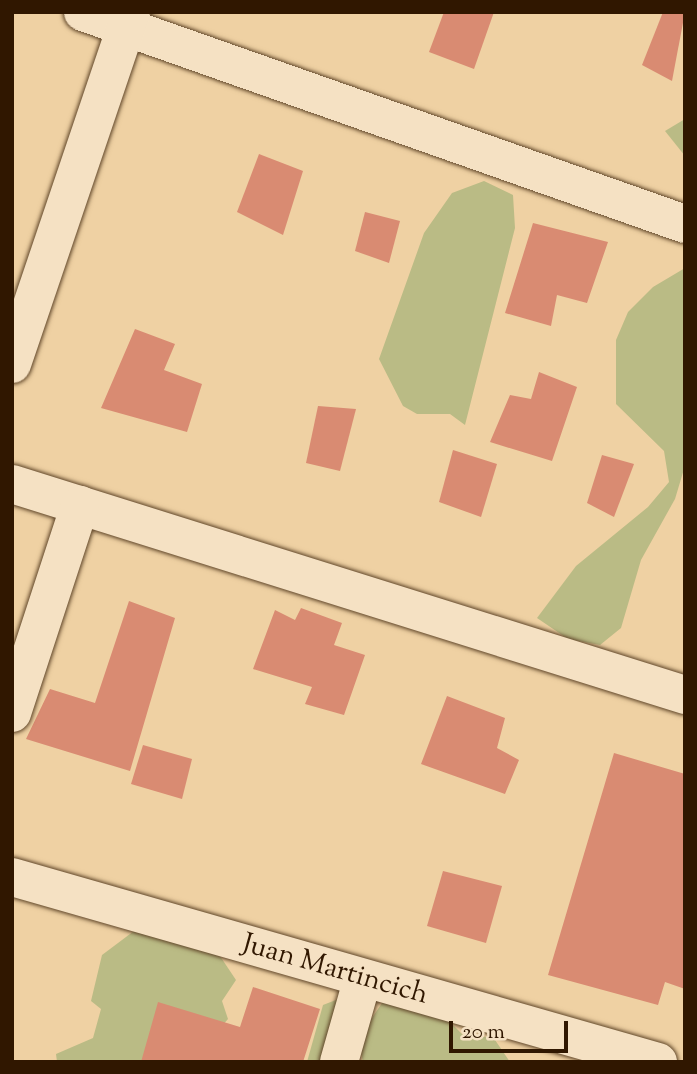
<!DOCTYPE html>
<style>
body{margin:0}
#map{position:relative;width:697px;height:1074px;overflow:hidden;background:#efd1a3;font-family:"Sorts Mill Goudy",serif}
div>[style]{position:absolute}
.green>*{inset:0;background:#babb85}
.building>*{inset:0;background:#d98b72}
.roads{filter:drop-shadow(0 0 2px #604629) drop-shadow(0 0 2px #604629)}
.minor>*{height:38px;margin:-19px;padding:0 19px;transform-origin:19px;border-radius:19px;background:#f5e1c3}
span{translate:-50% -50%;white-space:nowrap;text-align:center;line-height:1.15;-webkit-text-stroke:5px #f5e1c3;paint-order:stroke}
.street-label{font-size:28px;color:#301700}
.frame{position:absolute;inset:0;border:14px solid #301700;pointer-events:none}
.scale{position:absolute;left:449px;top:1021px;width:119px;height:32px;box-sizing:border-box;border:4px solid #301700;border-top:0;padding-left:9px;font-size:21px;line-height:24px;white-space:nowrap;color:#301700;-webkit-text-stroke:5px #f5e1c3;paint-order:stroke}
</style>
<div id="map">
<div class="green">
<div style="clip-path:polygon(685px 119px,685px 156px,665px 131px)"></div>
<div style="clip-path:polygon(484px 181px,513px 195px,515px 228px,465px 425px,450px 414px,417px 414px,403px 406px,379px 359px,424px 233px,452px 193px)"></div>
<div style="clip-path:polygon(685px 268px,684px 469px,675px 499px,641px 560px,621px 628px,600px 645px,568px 639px,537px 618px,576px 566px,648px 507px,669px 482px,664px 451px,616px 404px,616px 340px,628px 312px,653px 287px)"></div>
<div style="clip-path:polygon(138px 928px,218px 953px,236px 980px,222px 1001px,228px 1019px,212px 1037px,150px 1062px,57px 1062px,56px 1054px,93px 1038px,101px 1009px,91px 1001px,102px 955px)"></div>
<div style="clip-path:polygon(346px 996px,335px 1062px,307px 1062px,323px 1005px)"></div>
<div style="clip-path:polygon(384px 1000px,436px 1008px,464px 1036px,493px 1037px,510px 1062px,363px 1062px,358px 1039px)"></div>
</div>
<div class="building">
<div style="clip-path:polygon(444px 12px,494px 12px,474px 69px,429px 52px)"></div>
<div style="clip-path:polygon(663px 12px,685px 12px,672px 81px,642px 65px)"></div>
<div style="clip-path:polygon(259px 154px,303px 171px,283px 235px,237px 212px)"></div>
<div style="clip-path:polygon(365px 212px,400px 221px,389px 263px,355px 251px)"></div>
<div style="clip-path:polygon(533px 223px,608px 242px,587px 303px,557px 295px,551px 326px,505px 313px)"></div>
<div style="clip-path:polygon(135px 329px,175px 344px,164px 370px,202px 384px,187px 432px,101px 408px)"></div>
<div style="clip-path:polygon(539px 372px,577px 387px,552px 461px,490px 442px,510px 395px,531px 399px)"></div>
<div style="clip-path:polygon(318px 406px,356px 409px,340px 471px,306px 463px)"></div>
<div style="clip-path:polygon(453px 450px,497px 464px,481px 517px,439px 502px)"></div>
<div style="clip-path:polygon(602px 455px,634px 464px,614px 517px,587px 503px)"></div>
<div style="clip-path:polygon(129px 601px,175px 618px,130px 771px,26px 739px,50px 689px,95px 703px)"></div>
<div style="clip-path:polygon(301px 608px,342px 623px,334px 645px,365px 655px,344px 715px,305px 704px,312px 687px,253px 669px,275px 610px,295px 620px)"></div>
<div style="clip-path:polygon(447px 696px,505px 718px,497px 748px,519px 760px,505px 794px,421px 764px)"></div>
<div style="clip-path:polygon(143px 745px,192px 759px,182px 799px,131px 784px)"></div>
<div style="clip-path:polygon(614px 753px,685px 774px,685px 989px,665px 982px,658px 1005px,548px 975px)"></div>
<div style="clip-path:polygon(443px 871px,502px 886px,486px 943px,427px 926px)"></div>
<div style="clip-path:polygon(253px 987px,320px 1009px,303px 1062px,141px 1062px,158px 1002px,240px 1027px)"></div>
</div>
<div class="roads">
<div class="minor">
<div style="left:83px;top:12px;width:638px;rotate:19.4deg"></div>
<div style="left:12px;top:364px;width:372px;rotate:-71.3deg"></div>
<div style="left:12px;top:484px;width:705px;rotate:17.41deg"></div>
<div style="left:12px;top:713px;width:219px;rotate:-71.9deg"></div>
<div style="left:12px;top:877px;width:672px;rotate:15.98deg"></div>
<div style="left:339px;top:1062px;width:87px;rotate:-74.1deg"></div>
</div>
</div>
<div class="street-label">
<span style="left:335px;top:970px;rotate:16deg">Juan Martincich</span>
</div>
<div class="frame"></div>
<div class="scale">20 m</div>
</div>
